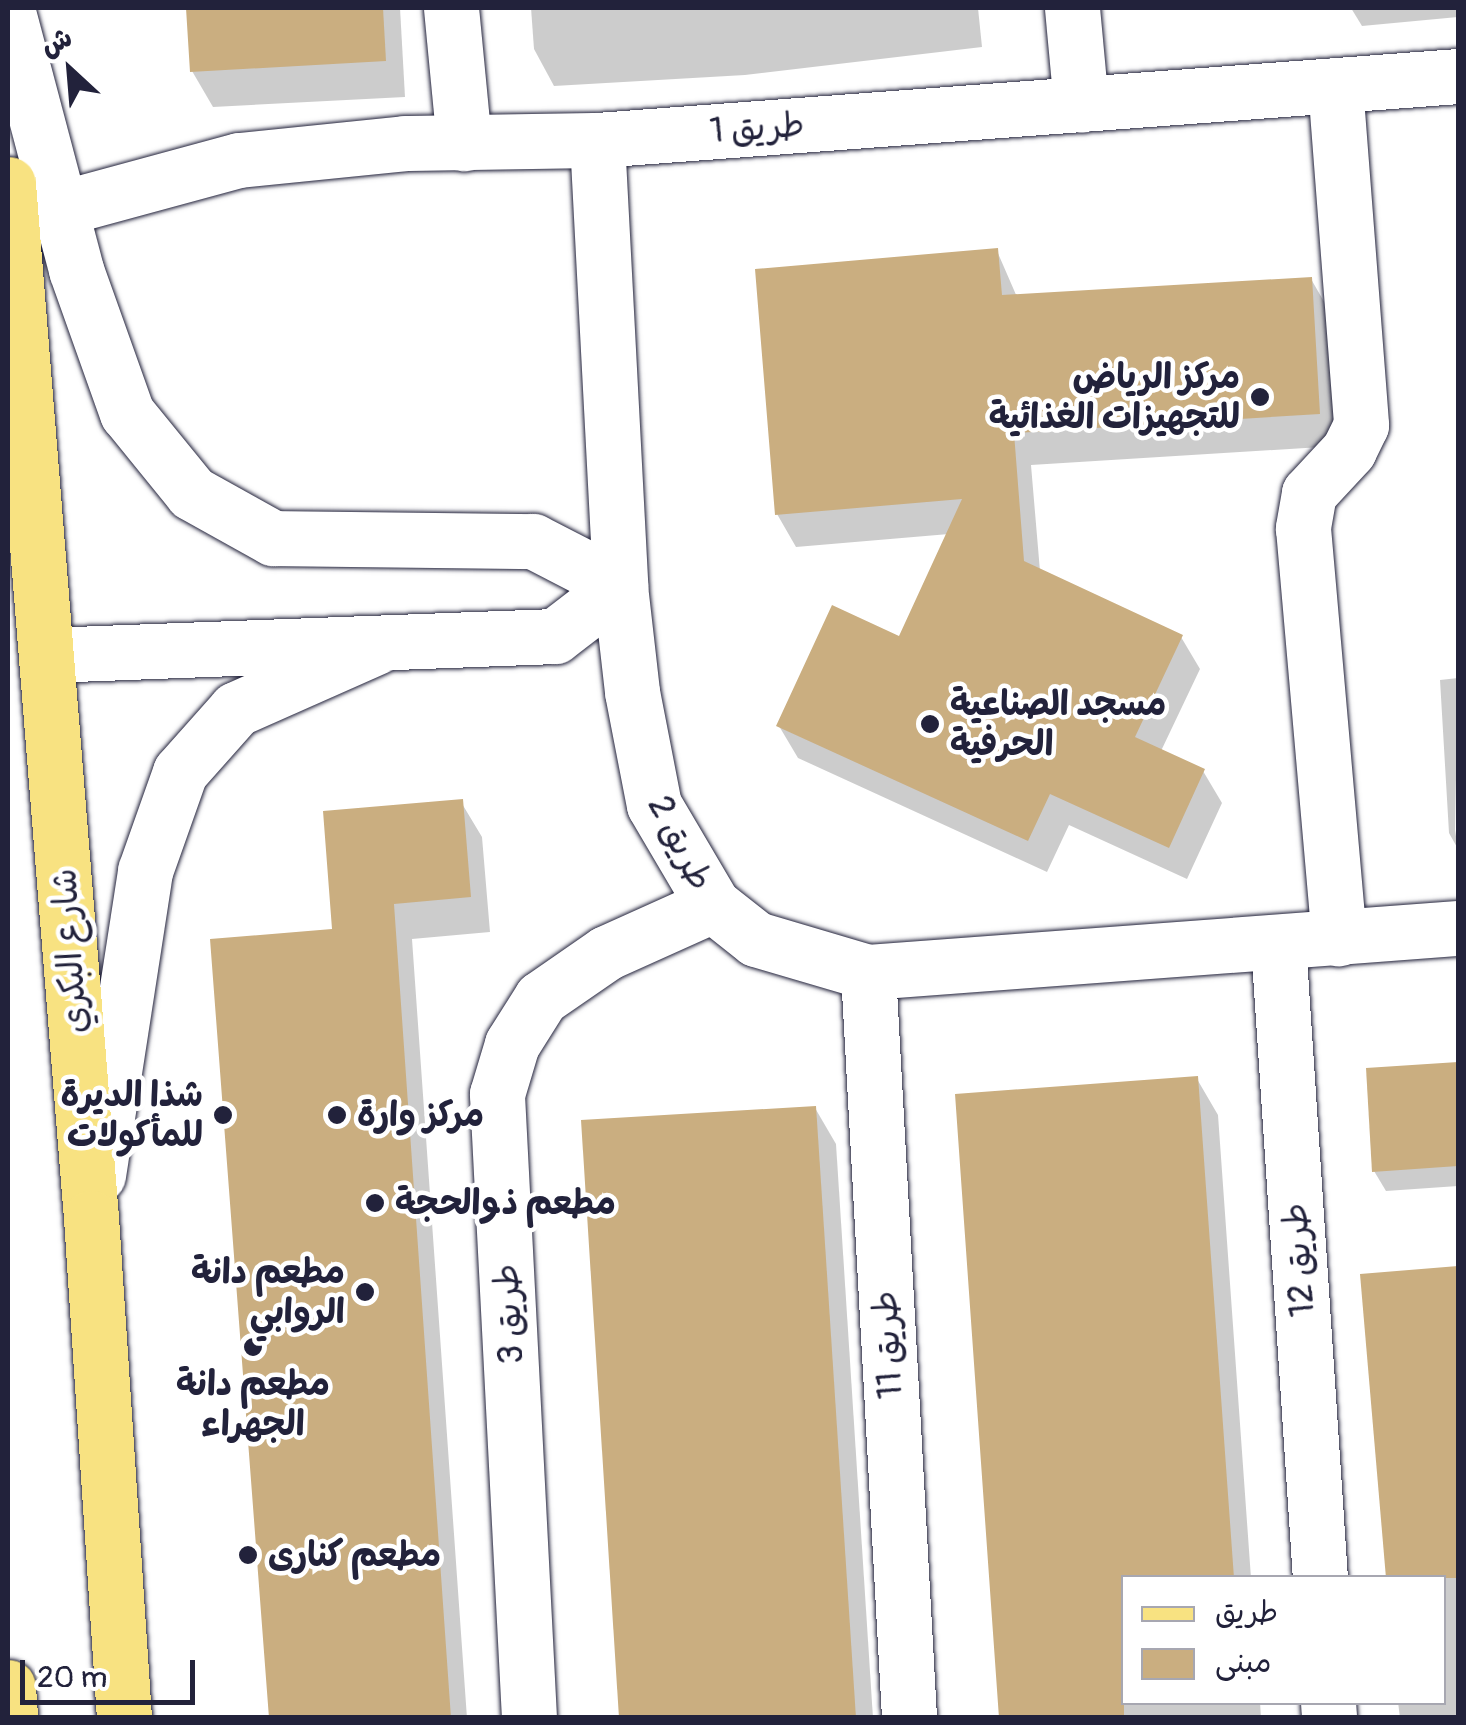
<!DOCTYPE html>
<meta charset="utf-8">
<style>
body{margin:0}
#map{position:relative;width:1466px;height:1725px;overflow:hidden;background:#fff;font-family:Pangolin,"Playpen Sans Arabic",sans-serif}
div>[style]{position:absolute}
.shadow>*{inset:0;background:#0003}
.building>*{inset:0;background:#caae80}
.roads{filter:drop-shadow(0 0 2px #22223b) drop-shadow(0 0 2px #22223b)}
.minor>*{height:55px;margin:-27.5px;padding:0 27.5px;transform-origin:27.5px;border-radius:27.5px;background:#fff}
.major>*{height:55px;margin:-27.5px;padding:0 27.5px;transform-origin:27.5px;border-radius:27.5px;background:#f8e281}
.dots>*{width:28px;height:28px;translate:-50% -50%;box-sizing:border-box;border:5px solid #fff;border-radius:50%}
span{translate:-50% -50%;white-space:nowrap;text-align:center;line-height:1.15;-webkit-text-stroke:9px #fff;paint-order:stroke}
.street-label{font-size:35px;color:#22223b}
.poi-label{font-size:35px;color:#22223b;font-weight:700}
.right{translate:-100% -50%;text-align:right}
.left{translate:0 -50%;text-align:left}
.frame{position:absolute;inset:0;border:10px solid #22223b;pointer-events:none}
.legend{position:absolute;left:1121px;top:1575px;width:325px;height:130px;box-sizing:border-box;background:#fff;border:2px solid #a7a7b1;margin:0;padding:12px 18px;list-style:none;font-size:30px;color:#22223b}
.legend li{display:flex;align-items:center;gap:20px;height:50px}
.legend b{width:50px;border:2px solid #a7a7b1}
.north{position:absolute;left:20px;top:20px;width:100px;height:100px;-webkit-text-stroke:8px #fff;paint-order:stroke;rotate:334deg;font-size:28px;font-weight:700;line-height:40px;text-align:center;color:#22223b}
.north::after{content:'';display:block;margin:auto;width:35px;height:45px;background:#22223b;clip-path:polygon(50% 0,100% 100%,50% 72%,0 100%)}
.scale{position:absolute;left:20px;top:1660px;width:175px;height:45px;box-sizing:border-box;border:5px solid #22223b;border-top:0;padding-left:12px;font-size:30px;line-height:35px;white-space:nowrap;color:#22223b;-webkit-text-stroke:8px #fff;paint-order:stroke}
</style>
<div id="map">
<div class="shadow">
<div style="clip-path:polygon(189px 8px,400px 8px,405px 97px,213px 107px,192px 71px)"></div>
<div style="clip-path:polygon(531px 8px,978px 8px,982px 47px,745px 75px,554px 86px,534px 49px)"></div>
<div style="clip-path:polygon(1351px 8px,1458px 8px,1458px 17px,1362px 26px)"></div>
<div style="clip-path:polygon(997px 251px,1017px 297px,1311px 279px,1330px 312px,1337px 446px,1031px 465px,1040px 571px,1181px 637px,1200px 669px,1161px 751px,1203px 771px,1222px 803px,1187px 879px,1069px 825px,1047px 872px,798px 758px,779px 726px,900px 639px,949px 534px,796px 547px,777px 514px)"></div>
<div style="clip-path:polygon(1458px 678px,1455px 830px,1458px 849px,1449px 833px,1440px 680px)"></div>
<div style="clip-path:polygon(461px 802px,482px 837px,490px 932px,412px 939px,467px 1718px,273px 1718px,334px 932px)"></div>
<div style="clip-path:polygon(1458px 1065px,1458px 1186px,1386px 1191px,1374px 1171px,1368px 1071px)"></div>
<div style="clip-path:polygon(1197px 1079px,1218px 1115px,1251px 1578px,1124px 1578px,1124px 1702px,1260px 1702px,1261px 1718px,1001px 1718px)"></div>
<div style="clip-path:polygon(815px 1108px,836px 1144px,873px 1718px,621px 1718px)"></div>
<div style="clip-path:polygon(1458px 1268px,1458px 1718px,1400px 1718px,1398px 1702px,1444px 1702px,1444px 1578px,1363px 1276px)"></div>
</div>
<div class="building">
<div style="clip-path:polygon(186px 8px,383px 8px,386px 61px,190px 72px)"></div>
<div style="clip-path:polygon(998px 248px,1002px 295px,1312px 277px,1320px 414px,1014px 433px,1024px 561px,1183px 635px,1135px 737px,1205px 769px,1169px 848px,1050px 794px,1028px 841px,776px 726px,832px 605px,899px 636px,962px 499px,775px 515px,755px 269px)"></div>
<div style="clip-path:polygon(463px 799px,471px 897px,394px 904px,451px 1718px,269px 1718px,210px 939px,332px 929px,323px 811px)"></div>
<div style="clip-path:polygon(1458px 1062px,1458px 1166px,1372px 1172px,1366px 1068px)"></div>
<div style="clip-path:polygon(1198px 1076px,1234px 1578px,1124px 1578px,1124px 1718px,999px 1718px,955px 1094px)"></div>
<div style="clip-path:polygon(816px 1106px,856px 1718px,619px 1718px,581px 1120px)"></div>
<div style="clip-path:polygon(1458px 1266px,1458px 1578px,1386px 1578px,1360px 1274px)"></div>
</div>
<div class="roads">
<div class="minor">
<div style="left:451px;top:8px;width:136px;rotate:84.5deg"></div>
<div style="left:1072px;top:8px;width:97px;rotate:84.7deg"></div>
<div style="left:8px;top:12px;width:267px;rotate:75.2deg"></div>
<div style="left:76px;top:270px;width:152px;rotate:70.4deg"></div>
<div style="left:127px;top:413px;width:103px;rotate:50.9deg"></div>
<div style="left:192px;top:493px;width:93px;rotate:29.1deg"></div>
<div style="left:273px;top:538px;width:260px;rotate:0.7deg"></div>
<div style="left:533px;top:541px;width:98px;rotate:27.3deg"></div>
<div style="left:1335px;top:85px;width:341px;rotate:85.6deg"></div>
<div style="left:1361px;top:425px;width:28px;rotate:116deg"></div>
<div style="left:1349px;top:450px;width:59px;rotate:132.9deg"></div>
<div style="left:1309px;top:493px;width:36px;rotate:100deg"></div>
<div style="left:1303px;top:528px;width:412px;rotate:85deg"></div>
<div style="left:597px;top:140px;width:447px;rotate:87deg"></div>
<div style="left:620px;top:586px;width:107px;rotate:83.5deg"></div>
<div style="left:632px;top:692px;width:115px;rotate:79deg"></div>
<div style="left:654px;top:805px;width:116px;rotate:59.5deg"></div>
<div style="left:713px;top:905px;width:55px;rotate:38.3deg"></div>
<div style="left:756px;top:939px;width:117px;rotate:16.4deg"></div>
<div style="left:868px;top:972px;width:592px;rotate:-4.27deg"></div>
<div style="left:62px;top:208px;width:183px;rotate:-15.2deg"></div>
<div style="left:239px;top:160px;width:167px;rotate:-5.8deg"></div>
<div style="left:405px;top:143px;width:192px;rotate:-0.9deg"></div>
<div style="left:597px;top:140px;width:863px;rotate:-4.25deg"></div>
<div style="left:47px;top:655px;width:508px;rotate:-2.14deg"></div>
<div style="left:555px;top:636px;width:82px;rotate:-37.6deg"></div>
<div style="left:1278px;top:943px;width:636px;rotate:86.22deg"></div>
<div style="left:868px;top:972px;width:747px;rotate:86.85deg"></div>
<div style="left:98px;top:1175px;width:308px;rotate:-81.2deg"></div>
<div style="left:145px;top:871px;width:105px;rotate:-70.5deg"></div>
<div style="left:180px;top:772px;width:84px;rotate:-48.4deg"></div>
<div style="left:236px;top:709px;width:153px;rotate:-23.9deg"></div>
<div style="left:1328px;top:1702px;width:16px;rotate:86deg"></div>
<div style="left:529px;top:1718px;width:625px;rotate:-92.94deg"></div>
<div style="left:497px;top:1094px;width:52px;rotate:-73.3deg"></div>
<div style="left:512px;top:1044px;width:54px;rotate:-57.8deg"></div>
<div style="left:541px;top:998px;width:79px;rotate:-34.7deg"></div>
<div style="left:606px;top:953px;width:117px;rotate:-24.2deg"></div>
</div>
<div class="major">
<div style="left:8px;top:184px;width:1037px;rotate:85.41deg"></div>
<div style="left:91px;top:1218px;width:501px;rotate:86.22deg"></div>
<div style="left:8px;top:1687px;width:31px;rotate:86deg"></div>
</div>
</div>
<div class="dots">
<div style="left:1260px;top:397px;background:#22223b"></div>
<div style="left:930px;top:724px;background:#22223b"></div>
<div style="left:223px;top:1115px;background:#22223b"></div>
<div style="left:337px;top:1115px;background:#22223b"></div>
<div style="left:375px;top:1203px;background:#22223b"></div>
<div style="left:365px;top:1292px;background:#22223b"></div>
<div style="left:253px;top:1347px;background:#22223b"></div>
<div style="left:248px;top:1555px;background:#22223b"></div>
</div>
<div class="street-label">
<span style="left:757px;top:128px;rotate:-4deg">طريق 1</span>
<span style="left:680px;top:843px;rotate:63deg">طريق 2</span>
<span style="left:70px;top:951px;rotate:-94deg">شارع البكري</span>
<span style="left:1299px;top:1260px;rotate:-94deg">طريق 12</span>
<span style="left:509px;top:1314px;rotate:-93deg">طريق 3</span>
<span style="left:888px;top:1345px;rotate:-93deg">طريق 11</span>
</div>
<div class="poi-label">
<span class="right" style="left:1240px;top:397px">مركز الرياض<br>للتجهيزات الغذائية</span>
<span class="left" style="left:950px;top:724px">مسجد الصناعية<br>الحرفية</span>
<span class="right" style="left:203px;top:1115px">شذا الديرة<br>للمأكولات</span>
<span class="left" style="left:357px;top:1115px">مركز وارة</span>
<span class="left" style="left:395px;top:1203px">مطعم ذوالحجة</span>
<span class="right" style="left:345px;top:1292px">مطعم دانة<br>الروابي</span>
<span style="left:253px;top:1404px">مطعم دانة<br>الجهراء</span>
<span class="left" style="left:268px;top:1555px">مطعم كنارى</span>
</div>
<div class="frame"></div>
<ul class="legend">
<li><b style="height:12px;background:#f8e281"></b>طريق</li>
<li><b style="height:28px;background:#caae80"></b>مبنى</li>
</ul>
<div class="north">ش</div>
<div class="scale">20 m</div>
</div>
